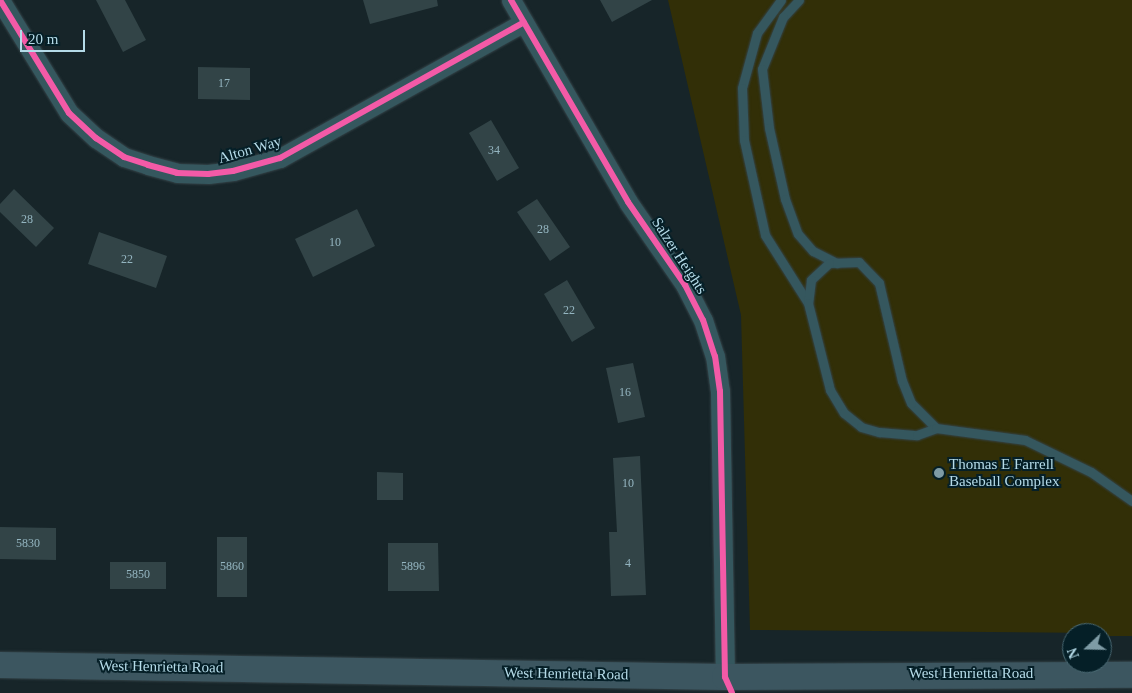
<!DOCTYPE html>
<style>
body{margin:0}
#map{position:relative;width:1132px;height:693px;overflow:hidden;background:#172529;font-family:Georgia,serif}
div>[style]{position:absolute}
.green>*{inset:0;background:#322f07}
.building>*{inset:0;background:#324447}
.roads{filter:drop-shadow(0 0 1px #344348) drop-shadow(0 0 1px #344348)}
.service>*{height:9px;margin:-4.5px;padding:0 4.5px;transform-origin:4.5px;border-radius:4.5px;background:#35575e}
.minor>*{height:19px;margin:-9.5px;padding:0 9.5px;transform-origin:9.5px;border-radius:9.5px;background:#35575e}
.secondary>*{height:26px;margin:-13px;padding:0 13px;transform-origin:13px;border-radius:13px;background:#3c5660}
.cycleway>*{height:6px;margin:-3px;padding:0 3px;transform-origin:3px;border-radius:3px;background:#f35aa7}
.dots>*{width:14px;height:14px;translate:-50% -50%;box-sizing:border-box;border:2px solid #051f27;border-radius:50%}
span{translate:-50% -50%;white-space:nowrap;text-align:center;line-height:1.15;-webkit-text-stroke:4px #051f27;paint-order:stroke}
.number-label{font-size:12px;color:#94b5c0}
.number-label span{-webkit-text-stroke-width:0}
.street-label{font-size:15px;color:#b5dbe8}
.poi-label{font-size:15px;color:#b5dbe8}
.left{translate:0 -50%;text-align:left}
.north{position:absolute;left:1062px;top:623px;width:50px;height:50px;box-sizing:border-box;background:#051f27;border:1px solid #4b6a74;border-radius:50%;rotate:249deg;font-size:14px;font-weight:700;line-height:20px;text-align:center;color:#b5dbe8}
.north::after{content:'';display:block;margin:auto;width:18px;height:22px;background:#7e9ba5;clip-path:polygon(50% 0,100% 100%,50% 72%,0 100%)}
.scale{position:absolute;left:20px;top:30px;width:65px;height:22px;box-sizing:border-box;border:2px solid #b5dbe8;border-top:0;padding-left:6px;font-size:15px;line-height:18px;white-space:nowrap;color:#b5dbe8;-webkit-text-stroke:4px #051f27;paint-order:stroke}
</style>
<div id="map">
<div class="green">
<div style="clip-path:polygon(668px 0,1132px 0,1132px 636px,1102px 636px,1102px 633px,750px 630px,741px 315px)"></div>
</div>
<div class="building">
<div style="clip-path:polygon(96px 0,125px 0,146px 40px,123px 52px)"></div>
<div style="clip-path:polygon(363px 0,437px 0,438px 6px,370px 24px)"></div>
<div style="clip-path:polygon(600px 0,652px 0,612px 22px)"></div>
<div style="clip-path:polygon(198px 67px,250px 68px,250px 100px,198px 99px)"></div>
<div style="clip-path:polygon(491px 120px,519px 168px,497px 181px,469px 133px)"></div>
<div style="clip-path:polygon(14px 189px,54px 228px,36px 247px,0 212px,0 204px)"></div>
<div style="clip-path:polygon(537px 199px,570px 247px,550px 261px,517px 212px)"></div>
<div style="clip-path:polygon(357px 209px,375px 246px,313px 277px,295px 239px)"></div>
<div style="clip-path:polygon(99px 232px,167px 256px,156px 288px,88px 264px)"></div>
<div style="clip-path:polygon(567px 280px,595px 328px,572px 342px,544px 294px)"></div>
<div style="clip-path:polygon(633px 363px,645px 417px,618px 423px,606px 368px)"></div>
<div style="clip-path:polygon(640px 456px,646px 595px,611px 596px,609px 532px,617px 532px,613px 458px)"></div>
<div style="clip-path:polygon(377px 472px,403px 473px,403px 500px,377px 500px)"></div>
<div style="clip-path:polygon(0 527px,56px 528px,56px 560px,0 559px)"></div>
<div style="clip-path:polygon(217px 537px,247px 537px,247px 597px,217px 597px)"></div>
<div style="clip-path:polygon(388px 543px,438px 543px,439px 591px,388px 591px)"></div>
<div style="clip-path:polygon(110px 562px,166px 562px,166px 589px,110px 589px)"></div>
</div>
<div class="roads">
<div class="service">
<div style="left:781px;top:0;width:41px;rotate:126deg"></div>
<div style="left:757px;top:33px;width:57px;rotate:105.3deg"></div>
<div style="left:742px;top:88px;width:52px;rotate:87.8deg"></div>
<div style="left:744px;top:140px;width:97px;rotate:77.5deg"></div>
<div style="left:765px;top:235px;width:80px;rotate:57.7deg"></div>
<div style="left:799px;top:0;width:23px;rotate:133deg"></div>
<div style="left:783px;top:17px;width:56px;rotate:112deg"></div>
<div style="left:762px;top:69px;width:59px;rotate:83.2deg"></div>
<div style="left:769px;top:128px;width:73px;rotate:77.3deg"></div>
<div style="left:785px;top:199px;width:37px;rotate:70deg"></div>
<div style="left:798px;top:234px;width:23px;rotate:49deg"></div>
<div style="left:813px;top:251px;width:27px;rotate:27deg"></div>
<div style="left:936px;top:428px;width:35px;rotate:-135deg"></div>
<div style="left:911px;top:403px;width:24px;rotate:-112deg"></div>
<div style="left:902px;top:381px;width:101px;rotate:-103.2deg"></div>
<div style="left:879px;top:283px;width:29px;rotate:-134deg"></div>
<div style="left:859px;top:262px;width:30px;rotate:178deg"></div>
<div style="left:829px;top:263px;width:25px;rotate:137deg"></div>
<div style="left:811px;top:280px;width:23px;rotate:97deg"></div>
<div style="left:808px;top:303px;width:90px;rotate:75.8deg"></div>
<div style="left:830px;top:390px;width:27px;rotate:59deg"></div>
<div style="left:844px;top:413px;width:22px;rotate:39deg"></div>
<div style="left:861px;top:427px;width:19px;rotate:16deg"></div>
<div style="left:879px;top:432px;width:38px;rotate:5deg"></div>
<div style="left:917px;top:435px;width:20px;rotate:-20deg"></div>
<div style="left:936px;top:428px;width:90px;rotate:7.7deg"></div>
<div style="left:1025px;top:440px;width:73px;rotate:25.9deg"></div>
<div style="left:1091px;top:472px;width:50px;rotate:35.3deg"></div>
</div>
<div class="minor">
<div style="left:0;top:0;width:132px;rotate:58.6deg"></div>
<div style="left:69px;top:113px;width:37px;rotate:43deg"></div>
<div style="left:96px;top:138px;width:34px;rotate:34deg"></div>
<div style="left:124px;top:157px;width:25px;rotate:18deg"></div>
<div style="left:148px;top:165px;width:30px;rotate:15deg"></div>
<div style="left:177px;top:173px;width:31px;rotate:2deg"></div>
<div style="left:208px;top:174px;width:25px;rotate:-7deg"></div>
<div style="left:233px;top:171px;width:49px;rotate:-15.5deg"></div>
<div style="left:280px;top:158px;width:279px;rotate:-29.1deg"></div>
<div style="left:511px;top:0;width:233px;rotate:59.9deg"></div>
<div style="left:628px;top:202px;width:101px;rotate:55.5deg"></div>
<div style="left:685px;top:285px;width:39px;rotate:63deg"></div>
<div style="left:703px;top:320px;width:38px;rotate:72deg"></div>
<div style="left:715px;top:356px;width:35px;rotate:82deg"></div>
<div style="left:720px;top:391px;width:286px;rotate:89deg"></div>
</div>
<div class="secondary">
<div style="left:0;top:665px;width:725px;rotate:0.95deg"></div>
<div style="left:725px;top:677px;width:407px;rotate:-0.3deg"></div>
</div>
</div>
<div class="cycleway">
<div style="left:0;top:0;width:132px;rotate:58.6deg"></div>
<div style="left:69px;top:113px;width:37px;rotate:43deg"></div>
<div style="left:96px;top:138px;width:34px;rotate:34deg"></div>
<div style="left:124px;top:157px;width:25px;rotate:18deg"></div>
<div style="left:148px;top:165px;width:30px;rotate:15deg"></div>
<div style="left:177px;top:173px;width:31px;rotate:2deg"></div>
<div style="left:208px;top:174px;width:25px;rotate:-7deg"></div>
<div style="left:233px;top:171px;width:49px;rotate:-15.5deg"></div>
<div style="left:280px;top:158px;width:279px;rotate:-29.1deg"></div>
<div style="left:511px;top:0;width:233px;rotate:59.9deg"></div>
<div style="left:628px;top:202px;width:101px;rotate:55.5deg"></div>
<div style="left:685px;top:285px;width:39px;rotate:63deg"></div>
<div style="left:703px;top:320px;width:38px;rotate:72deg"></div>
<div style="left:715px;top:356px;width:35px;rotate:82deg"></div>
<div style="left:720px;top:391px;width:286px;rotate:89deg"></div>
<div style="left:725px;top:677px;width:17px;rotate:66deg"></div>
</div>
<div class="dots">
<div style="left:939px;top:473px;background:#7e9ba5"></div>
</div>
<div class="number-label">
<span style="left:224px;top:84px">17</span>
<span style="left:494px;top:151px">34</span>
<span style="left:27px;top:220px">28</span>
<span style="left:543px;top:230px">28</span>
<span style="left:335px;top:243px">10</span>
<span style="left:127px;top:260px">22</span>
<span style="left:569px;top:311px">22</span>
<span style="left:625px;top:393px">16</span>
<span style="left:628px;top:484px">10</span>
<span style="left:28px;top:544px">5830</span>
<span style="left:628px;top:564px">4</span>
<span style="left:232px;top:567px">5860</span>
<span style="left:413px;top:567px">5896</span>
<span style="left:138px;top:575px">5850</span>
</div>
<div class="street-label">
<span style="left:250px;top:150px;rotate:-16deg">Alton Way</span>
<span style="left:679px;top:256px;rotate:57deg">Salzer Heights</span>
<span style="left:161px;top:667px;rotate:1deg">West Henrietta Road</span>
<span style="left:566px;top:674px;rotate:1deg">West Henrietta Road</span>
<span style="left:971px;top:674px">West Henrietta Road</span>
</div>
<div class="poi-label">
<span class="left" style="left:949px;top:473px">Thomas E Farrell<br>Baseball Complex</span>
</div>
<div class="north">N</div>
<div class="scale">20 m</div>
</div>
